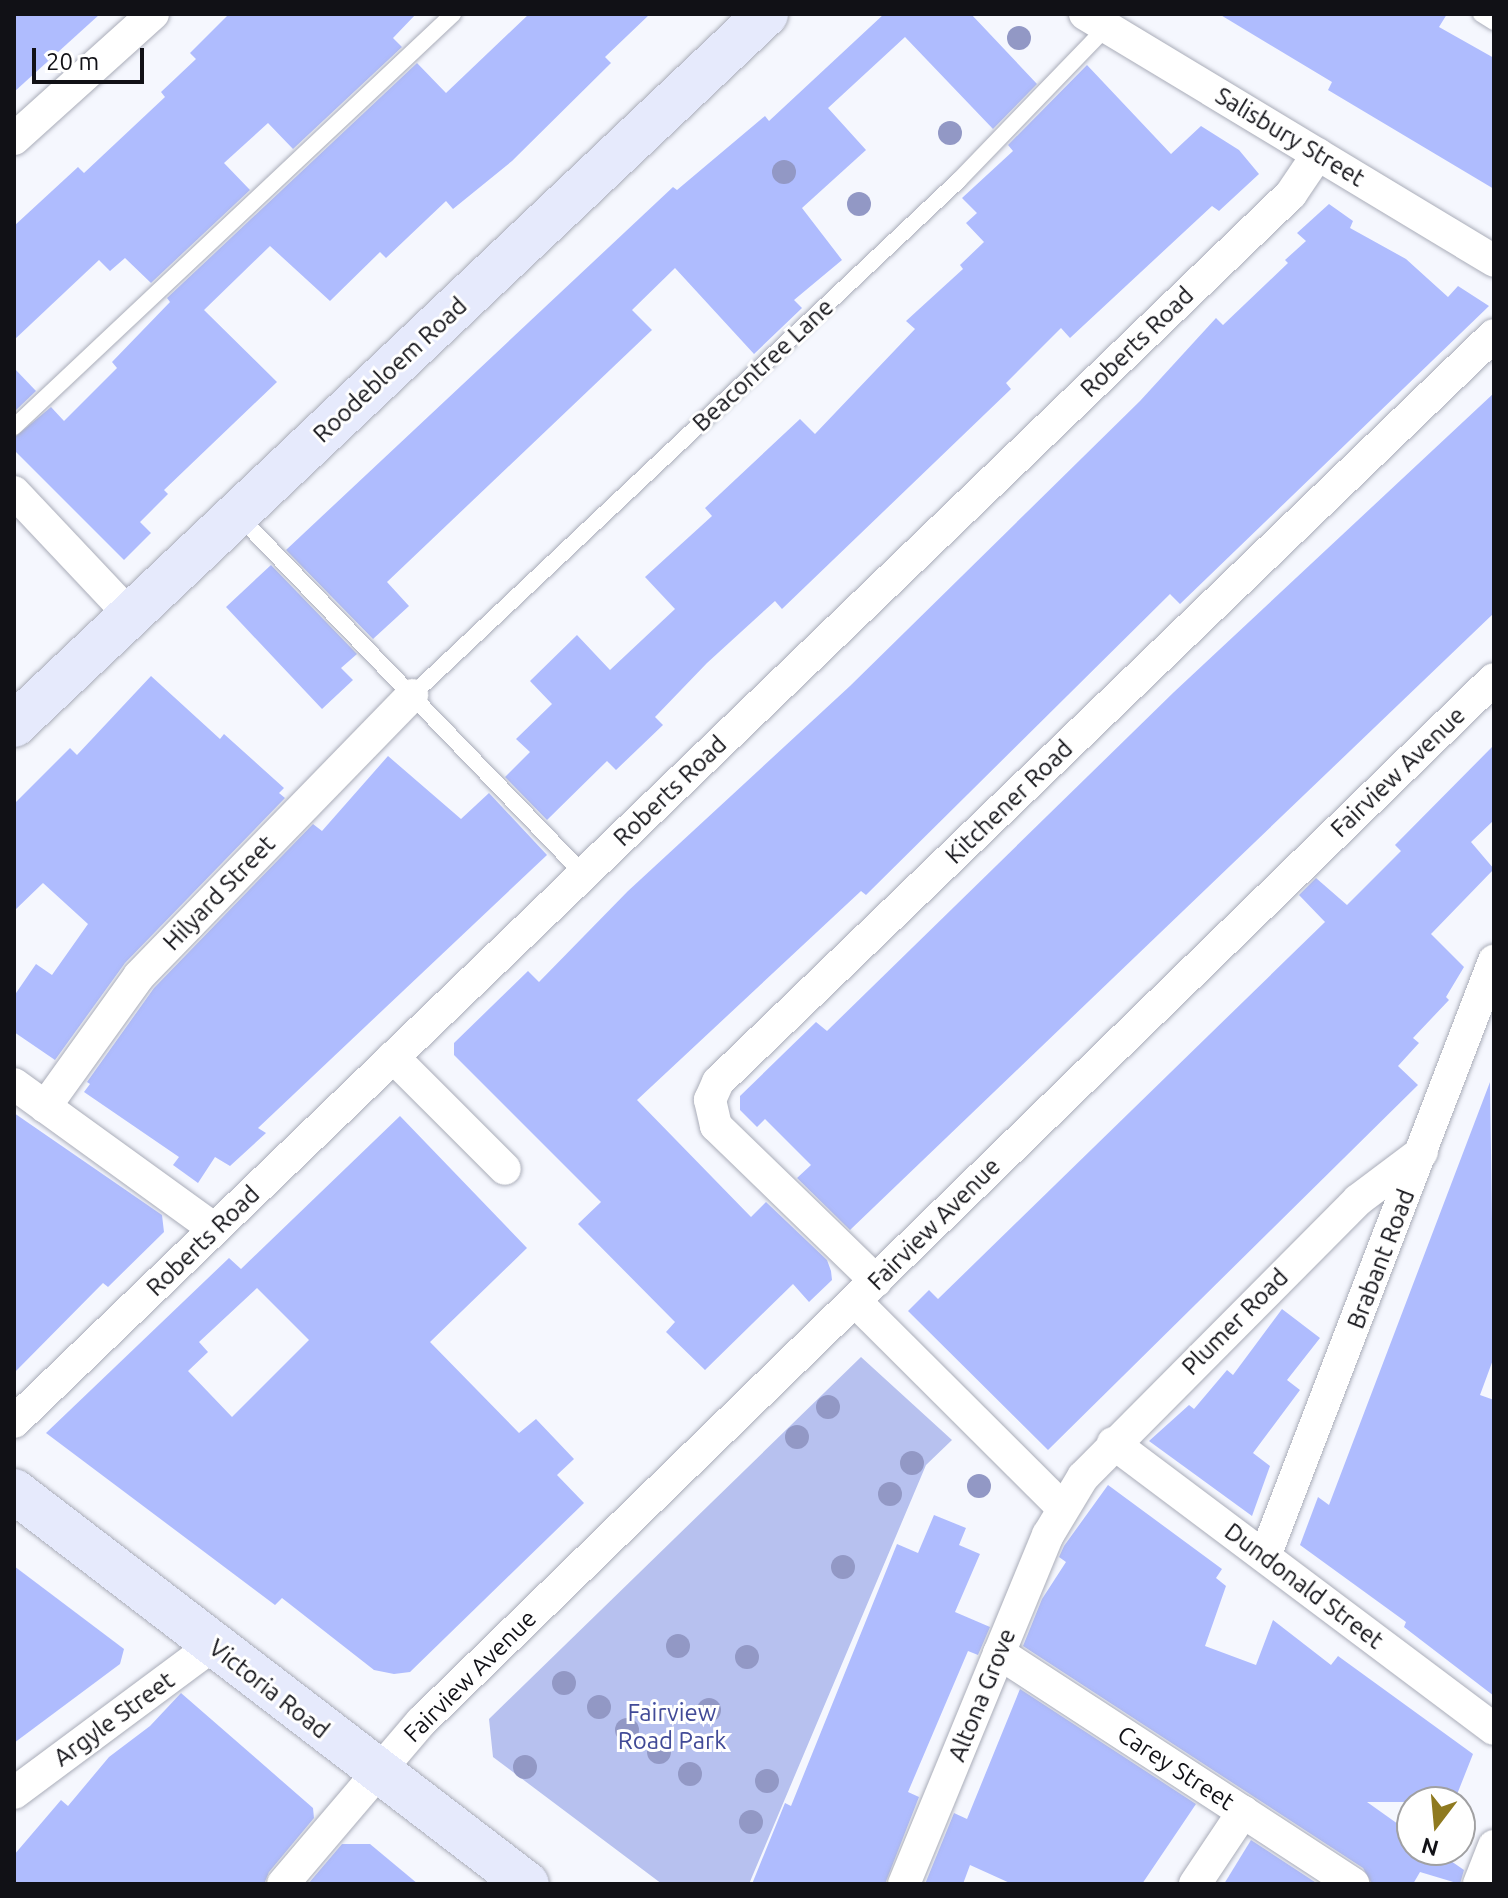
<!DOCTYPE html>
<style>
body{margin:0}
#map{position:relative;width:1508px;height:1898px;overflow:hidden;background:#f5f7fe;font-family:Ubuntu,sans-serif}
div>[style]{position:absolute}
.green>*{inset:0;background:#b7c1ef}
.building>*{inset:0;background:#afbcfe}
.roads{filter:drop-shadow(0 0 2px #aaadb9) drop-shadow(0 0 2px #aaadb9)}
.lane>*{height:16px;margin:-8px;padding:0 8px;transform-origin:8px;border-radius:8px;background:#fff}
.street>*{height:32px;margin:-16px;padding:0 16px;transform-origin:16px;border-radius:16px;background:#fff}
.secondary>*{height:44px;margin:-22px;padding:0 22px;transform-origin:22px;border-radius:22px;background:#e6eafc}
.trees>*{width:24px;height:24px;margin:-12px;border-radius:50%;background:#9298c5}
span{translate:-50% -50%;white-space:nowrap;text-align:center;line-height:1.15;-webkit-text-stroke:6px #fff;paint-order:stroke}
.street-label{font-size:24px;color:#111116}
.park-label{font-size:24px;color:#414a97}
.frame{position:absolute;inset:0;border:16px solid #111116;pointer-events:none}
.north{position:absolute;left:1396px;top:1786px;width:80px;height:80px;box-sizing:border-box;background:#fff;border:2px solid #a0a0a2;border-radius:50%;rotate:196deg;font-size:22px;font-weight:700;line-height:32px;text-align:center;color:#111116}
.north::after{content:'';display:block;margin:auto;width:28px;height:36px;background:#8f7a20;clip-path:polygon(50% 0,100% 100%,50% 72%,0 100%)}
.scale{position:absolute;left:32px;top:48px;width:112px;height:36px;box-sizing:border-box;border:4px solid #111116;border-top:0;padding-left:10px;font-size:24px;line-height:28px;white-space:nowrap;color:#111116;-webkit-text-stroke:6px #fff;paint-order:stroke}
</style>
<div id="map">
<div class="green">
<div style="clip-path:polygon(861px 1357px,952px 1440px,926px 1465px,749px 1884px,662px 1884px,493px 1757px,489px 1719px)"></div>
</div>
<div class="building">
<div style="clip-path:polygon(14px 14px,100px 14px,14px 92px)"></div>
<div style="clip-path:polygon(229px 14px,416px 14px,393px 38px,402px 47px,293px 149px,268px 123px,224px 163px,250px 190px,151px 283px,125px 258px,110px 271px,99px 260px,14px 340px,14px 226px,78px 167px,84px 173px,165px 97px,161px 92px,196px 59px,190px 53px)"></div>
<div style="clip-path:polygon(529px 14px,650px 14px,605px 57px,611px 63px,512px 161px,453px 209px,446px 201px,386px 258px,380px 252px,330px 301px,270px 246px,204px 310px,277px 382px,164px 490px,168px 494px,140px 522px,151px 533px,124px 560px,14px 450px,14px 438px,51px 407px,64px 421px,117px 368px,112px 362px,170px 302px,167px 298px,417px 63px,446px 93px)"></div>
<div style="clip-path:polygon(884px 14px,971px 14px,1037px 84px,993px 129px,905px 37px,828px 108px,866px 150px,802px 208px,842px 260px,794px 300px,802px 308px,754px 354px,675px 268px,632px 310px,652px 330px,387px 582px,409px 606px,373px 639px,286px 550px,673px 187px,677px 190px,765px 116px,769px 121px)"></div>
<div style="clip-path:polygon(1219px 14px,1447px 14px,1439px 27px,1494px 58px,1494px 189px,1328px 90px,1332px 82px)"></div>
<div style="clip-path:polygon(1087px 65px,1171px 154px,1201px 126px,1239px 150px,1259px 174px,1219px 211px,1212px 206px,1070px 338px,1061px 328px,1006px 383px,1011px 389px,782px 609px,775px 601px,707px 663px,655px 717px,663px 725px,616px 770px,607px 761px,547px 820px,505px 777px,530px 752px,516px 739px,552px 704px,530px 681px,577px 635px,610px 670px,675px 609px,645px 577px,712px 516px,705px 508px,800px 419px,815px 434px,915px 329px,906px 321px,963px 269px,960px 265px,984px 242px,966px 223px,977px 213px,962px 198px,1013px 151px,1008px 145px)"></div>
<div style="clip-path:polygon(1329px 204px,1353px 221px,1350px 228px,1406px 259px,1448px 297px,1458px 286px,1489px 306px,1180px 604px,1170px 594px,866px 895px,861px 891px,637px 1100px,751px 1217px,766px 1202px,827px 1260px,831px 1271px,832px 1280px,809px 1302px,793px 1284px,705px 1370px,666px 1332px,675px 1322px,578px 1224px,601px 1202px,454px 1055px,454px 1043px,528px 971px,539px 982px,628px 891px,850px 686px,1140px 401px,1216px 318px,1223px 325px,1288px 263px,1285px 260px,1306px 241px,1297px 233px)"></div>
<div style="clip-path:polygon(14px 368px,36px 391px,14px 412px)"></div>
<div style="clip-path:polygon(1494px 393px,1494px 613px,850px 1230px,797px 1178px,811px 1165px,765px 1119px,757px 1127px,740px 1110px,740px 1096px,816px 1022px,827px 1031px,1174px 692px)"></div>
<div style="clip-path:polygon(271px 565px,357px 654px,341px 668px,353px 680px,322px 709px,226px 607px)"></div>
<div style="clip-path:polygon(151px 676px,220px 739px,224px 734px,284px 788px,279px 793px,285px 798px,125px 963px,55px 1060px,14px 1032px,14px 996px,36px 964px,52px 975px,88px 924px,43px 883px,14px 911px,14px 804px,70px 748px,77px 755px)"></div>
<div style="clip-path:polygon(1494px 745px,1494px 820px,1471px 842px,1494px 869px,1431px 934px,1464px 967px,1446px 997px,1449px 1000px,1413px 1038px,1419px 1043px,1398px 1066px,1418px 1085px,1048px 1450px,908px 1311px,929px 1290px,938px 1299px,1325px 922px,1299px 895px,1316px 878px,1347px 905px,1401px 851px,1395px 845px)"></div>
<div style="clip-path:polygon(388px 756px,461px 819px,489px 793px,547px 855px,258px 1128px,266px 1133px,230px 1166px,215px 1157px,198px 1183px,173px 1165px,179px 1157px,84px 1092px,90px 1084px,87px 1082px,154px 988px,313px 824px,322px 831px)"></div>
<div style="clip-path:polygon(1490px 1082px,1494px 1357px,1480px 1395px,1494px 1400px,1494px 1696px,1404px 1627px,1406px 1622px,1300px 1545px,1318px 1497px,1329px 1505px)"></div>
<div style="clip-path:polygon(14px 1113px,162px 1215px,164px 1232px,108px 1287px,103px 1283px,14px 1373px)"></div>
<div style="clip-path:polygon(evenodd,400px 1116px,527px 1248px,430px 1342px,519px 1433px,536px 1419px,574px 1459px,557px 1475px,584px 1503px,410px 1672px,394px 1674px,374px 1670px,282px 1598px,275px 1605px,46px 1433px,229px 1258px,241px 1269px,400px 1116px,257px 1288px,309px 1340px,232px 1417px,188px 1371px,208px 1352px,199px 1342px,257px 1288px)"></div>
<div style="clip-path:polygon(1282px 1309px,1320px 1338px,1287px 1380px,1300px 1390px,1253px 1453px,1270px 1466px,1252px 1516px,1149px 1441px,1189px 1405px,1194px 1409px,1227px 1370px,1233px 1375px)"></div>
<div style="clip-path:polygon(1108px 1485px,1222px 1569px,1216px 1578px,1226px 1586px,1205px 1646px,1256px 1665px,1273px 1620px,1331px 1665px,1338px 1656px,1473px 1754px,1454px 1802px,1367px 1802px,1412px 1834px,1412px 1850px,1435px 1850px,1464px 1870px,1460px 1884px,1420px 1872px,1413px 1884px,1372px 1884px,1363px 1868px,1023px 1646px,1042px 1599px,1066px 1562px,1059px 1557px,1064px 1546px)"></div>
<div style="clip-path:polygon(934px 1515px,966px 1528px,959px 1545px,980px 1554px,955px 1612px,990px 1627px,978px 1655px,968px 1651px,908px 1792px,919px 1797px,885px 1884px,752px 1884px,785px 1803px,791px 1806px,897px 1544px,918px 1553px)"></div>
<div style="clip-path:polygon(14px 1566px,124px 1649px,120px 1664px,14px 1743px)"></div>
<div style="clip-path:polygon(1020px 1689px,1196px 1804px,1142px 1884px,1012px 1884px,970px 1865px,963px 1884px,925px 1884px,954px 1813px,967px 1819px)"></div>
<div style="clip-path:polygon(181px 1693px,313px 1808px,314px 1818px,269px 1872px,264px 1884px,14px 1884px,14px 1855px,61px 1800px,68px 1806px,109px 1757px,150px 1726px)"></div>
<div style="clip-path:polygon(1251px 1840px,1318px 1884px,1224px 1884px)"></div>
<div style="clip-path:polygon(342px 1844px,370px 1844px,418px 1884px,308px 1884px)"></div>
</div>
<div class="roads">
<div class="lane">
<div style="left:1481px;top:14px;width:15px;rotate:32deg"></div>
<div style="left:14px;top:427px;width:603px;rotate:-43.25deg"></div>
<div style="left:238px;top:515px;width:498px;rotate:46.1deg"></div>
<div style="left:412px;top:695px;width:751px;rotate:-43.27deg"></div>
<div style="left:959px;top:180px;width:213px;rotate:-46deg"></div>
</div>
<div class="street">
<div style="left:1085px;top:14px;width:478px;rotate:31.1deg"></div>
<div style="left:14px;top:139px;width:187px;rotate:-42deg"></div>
<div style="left:14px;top:492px;width:169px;rotate:46.7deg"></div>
<div style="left:393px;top:1057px;width:158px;rotate:45deg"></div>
<div style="left:14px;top:1084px;width:247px;rotate:35.9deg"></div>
<div style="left:45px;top:1107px;width:161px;rotate:-54.3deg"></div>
<div style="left:139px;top:976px;width:392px;rotate:-45.8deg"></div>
<div style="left:876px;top:1281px;width:223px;rotate:-135.9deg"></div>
<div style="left:716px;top:1126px;width:27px;rotate:-103deg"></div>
<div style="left:710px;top:1100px;width:20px;rotate:-66deg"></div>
<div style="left:718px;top:1082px;width:1077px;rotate:-43.91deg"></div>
<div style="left:856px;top:1302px;width:291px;rotate:44.9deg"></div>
<div style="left:14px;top:1422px;width:1772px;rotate:-43.88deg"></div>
<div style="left:1291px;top:194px;width:48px;rotate:-56deg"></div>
<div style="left:1113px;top:1443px;width:476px;rotate:36.9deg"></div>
<div style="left:1265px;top:1556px;width:638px;rotate:-68.95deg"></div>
<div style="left:999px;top:1653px;width:423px;rotate:33.1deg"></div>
<div style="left:14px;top:1793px;width:248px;rotate:-36.6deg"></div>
<div style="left:283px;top:1884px;width:213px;rotate:-49.6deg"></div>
<div style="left:421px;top:1722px;width:1496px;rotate:-44.19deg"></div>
<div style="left:904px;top:1884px;width:378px;rotate:-67.6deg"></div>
<div style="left:1048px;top:1535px;width:68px;rotate:-58.9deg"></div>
<div style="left:1083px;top:1477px;width:390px;rotate:-45.2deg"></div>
<div style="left:1358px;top:1200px;width:80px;rotate:-36.9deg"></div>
<div style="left:1195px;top:1884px;width:87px;rotate:-56.3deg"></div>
<div style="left:1479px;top:1884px;width:41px;rotate:-68.5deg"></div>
</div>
<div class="secondary">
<div style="left:14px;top:725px;width:1035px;rotate:-43.39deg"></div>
<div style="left:14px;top:1491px;width:646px;rotate:37.46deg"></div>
</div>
</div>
<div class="trees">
<div style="left:1019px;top:38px"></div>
<div style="left:950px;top:133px"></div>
<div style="left:784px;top:172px"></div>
<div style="left:859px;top:204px"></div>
<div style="left:828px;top:1407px"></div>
<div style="left:797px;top:1437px"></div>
<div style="left:912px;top:1463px"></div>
<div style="left:979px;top:1486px"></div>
<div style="left:890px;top:1494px"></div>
<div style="left:843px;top:1567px"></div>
<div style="left:678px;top:1646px"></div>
<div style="left:747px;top:1657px"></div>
<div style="left:564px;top:1683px"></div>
<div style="left:599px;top:1707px"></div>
<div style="left:709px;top:1710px"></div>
<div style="left:627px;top:1730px"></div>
<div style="left:659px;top:1752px"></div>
<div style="left:525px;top:1767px"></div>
<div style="left:690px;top:1774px"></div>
<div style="left:767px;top:1781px"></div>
<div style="left:751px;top:1822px"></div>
</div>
<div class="street-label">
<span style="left:1290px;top:137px;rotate:31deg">Salisbury Street</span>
<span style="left:1137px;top:342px;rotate:-44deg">Roberts Road</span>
<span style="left:763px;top:365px;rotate:-43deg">Beacontree Lane</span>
<span style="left:390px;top:370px;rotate:-43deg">Roodebloem Road</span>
<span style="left:1398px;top:772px;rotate:-44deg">Fairview Avenue</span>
<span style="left:670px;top:791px;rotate:-44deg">Roberts Road</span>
<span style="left:1009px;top:802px;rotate:-44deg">Kitchener Road</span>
<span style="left:219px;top:893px;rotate:-46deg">Hilyard Street</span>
<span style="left:934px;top:1224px;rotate:-45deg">Fairview Avenue</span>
<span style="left:203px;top:1241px;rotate:-44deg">Roberts Road</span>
<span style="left:1381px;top:1259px;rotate:-69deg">Brabant Road</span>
<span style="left:1235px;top:1322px;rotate:-45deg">Plumer Road</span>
<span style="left:1304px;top:1586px;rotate:37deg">Dundonald Street</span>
<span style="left:470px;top:1676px;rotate:-45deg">Fairview Avenue</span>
<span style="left:269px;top:1689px;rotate:38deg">Victoria Road</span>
<span style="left:982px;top:1695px;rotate:-68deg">Altona Grove</span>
<span style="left:114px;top:1719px;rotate:-36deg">Argyle Street</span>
<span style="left:1176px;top:1768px;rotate:33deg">Carey Street</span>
</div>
<div class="park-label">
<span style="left:672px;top:1727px">Fairview<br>Road Park</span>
</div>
<div class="frame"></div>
<div class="north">N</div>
<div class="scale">20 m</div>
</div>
